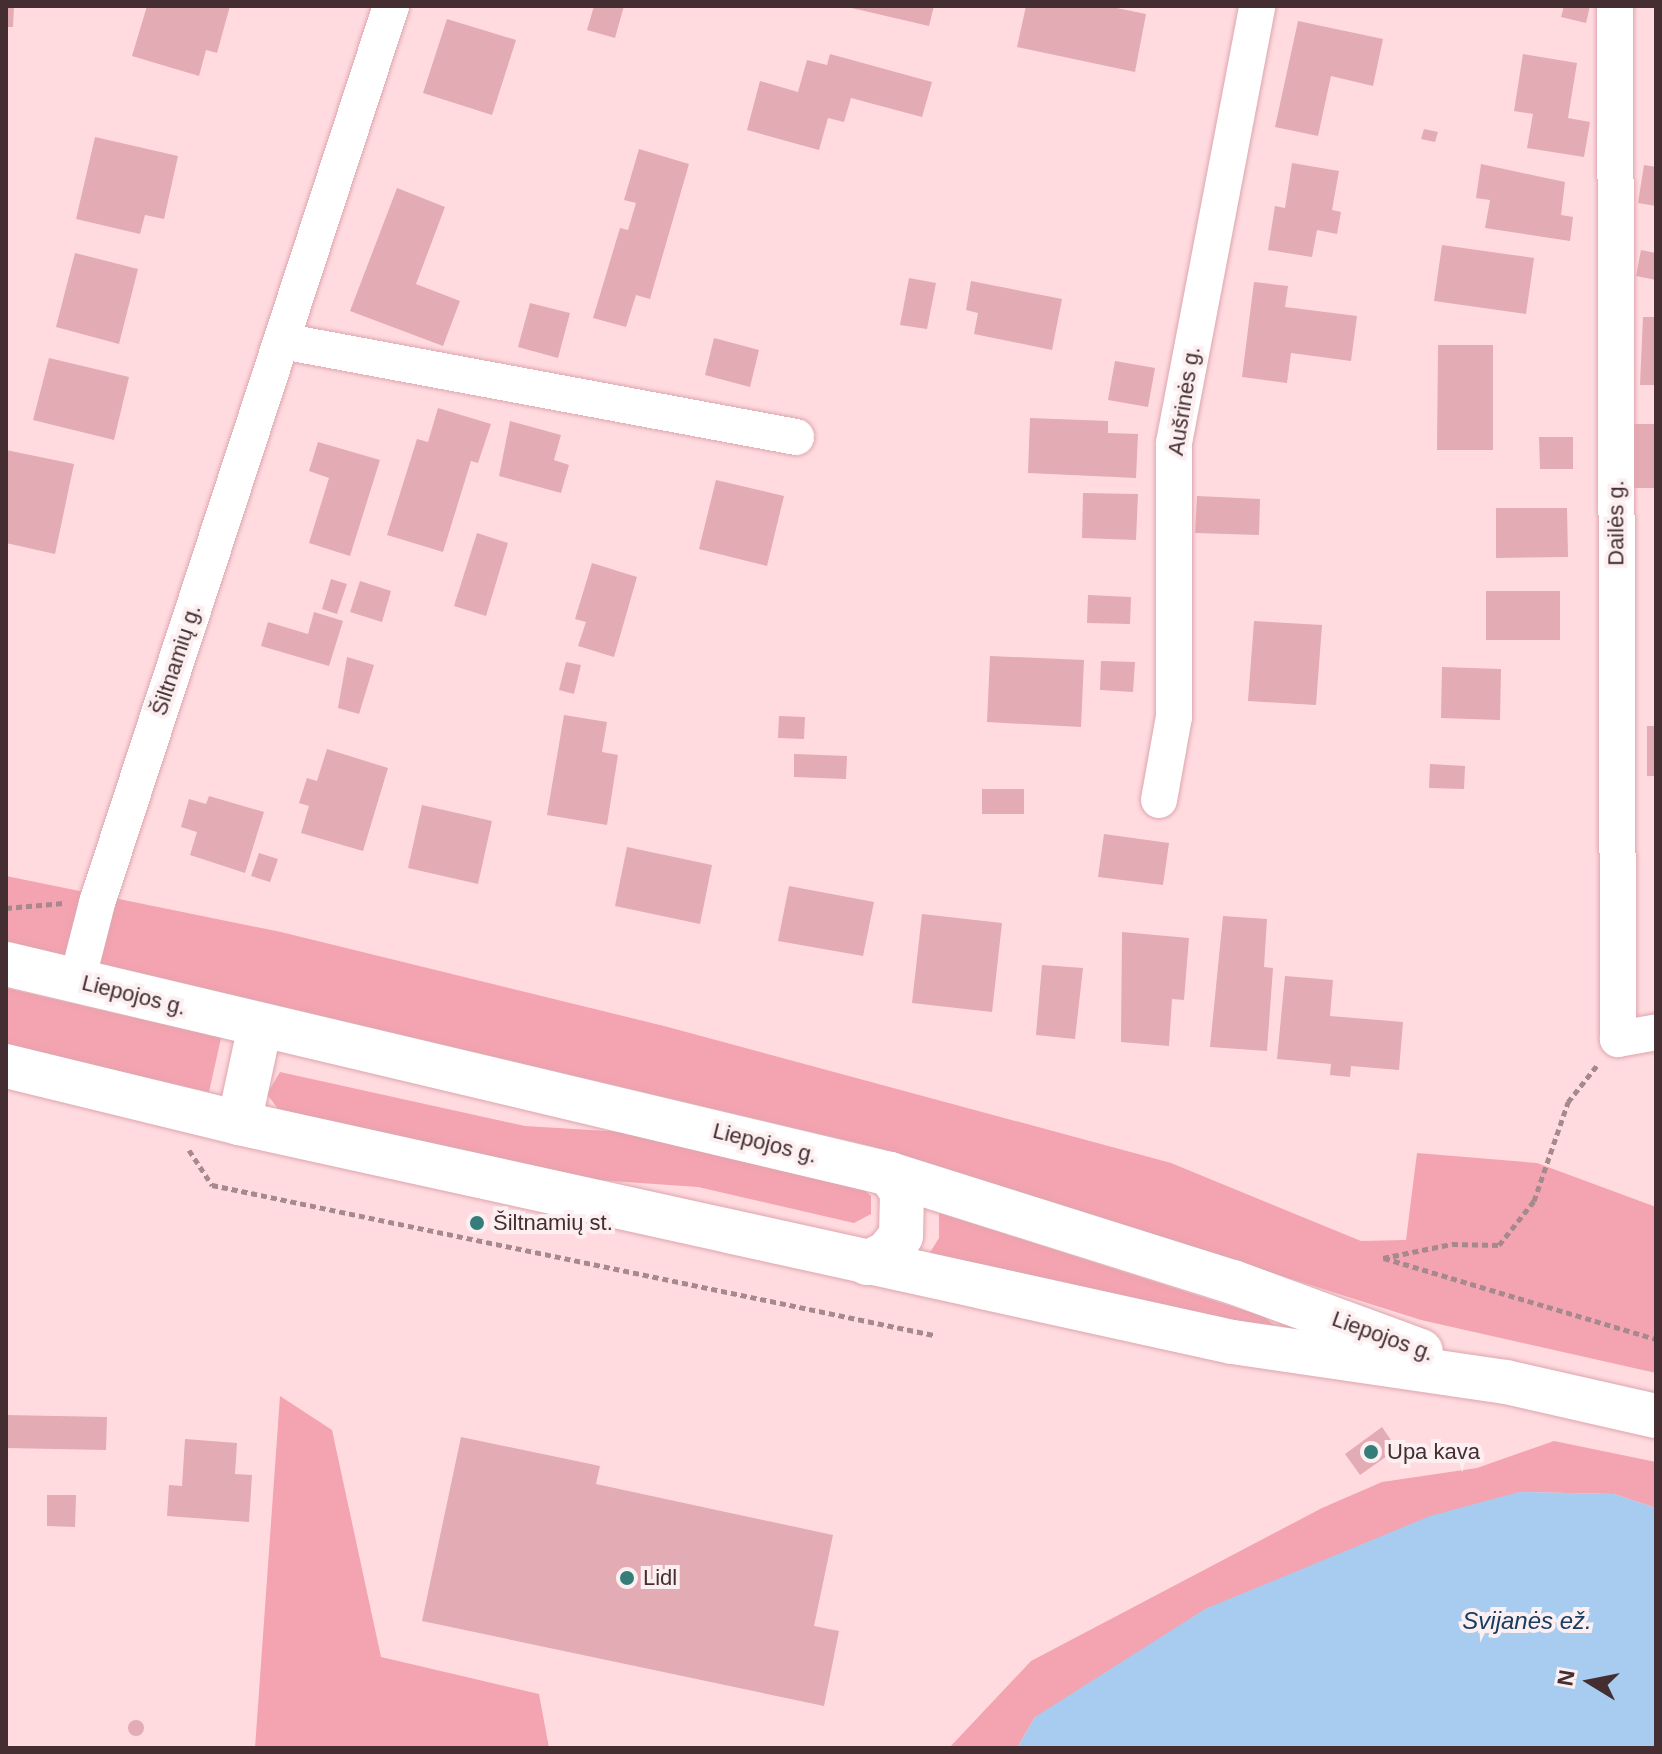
<!DOCTYPE html>
<meta charset="utf-8">
<style>
body{margin:0}
#map{position:relative;width:1662px;height:1754px;overflow:hidden;background:#ffdbe0;font-family:Arial,sans-serif}
div>[style]{position:absolute}
.green>*{inset:0;background:#f4a3b0}
.water>*{inset:0;background:#a8ccef}
.building>*{inset:0;background:#e3abb3}
.round{border-radius:50%}
.path>*{height:5px;margin-top:-2.5px;transform-origin:0;background:repeating-linear-gradient(90deg,#a6898d 0 6px,transparent 0 10px)}
.roads{filter:drop-shadow(0 0 2px #dea6ae) drop-shadow(0 0 2px #dea6ae)}
.minor>*{height:36px;margin:-18px;padding:0 18px;transform-origin:18px;border-radius:18px;background:#fff}
.primary>*{height:44px;margin:-22px;padding:0 22px;transform-origin:22px;border-radius:22px;background:#fff}
.dots>*{width:22px;height:22px;translate:-50% -50%;box-sizing:border-box;border:4px solid #fceff1;border-radius:50%}
span{translate:-50% -50%;white-space:nowrap;text-align:center;line-height:1.15;-webkit-text-stroke:8px #fceff1;paint-order:stroke}
.street-label{font-size:22px;color:#442e31}
.poi-label{font-size:22px;color:#442e31}
.left{translate:0 -50%;text-align:left}
.water-label{font-size:24px;color:#173d60;font-style:italic}
.frame{position:absolute;inset:0;border:8px solid #442e31;pointer-events:none}
.north{position:absolute;left:1550px;top:1642px;width:80px;height:80px;-webkit-text-stroke:6px #fceff1;paint-order:stroke;rotate:280deg;font-size:22px;font-weight:700;line-height:32px;text-align:center;color:#442e31}
.north::after{content:'';display:block;margin:auto;width:28px;height:36px;background:#442e31;clip-path:polygon(50% 0,100% 100%,50% 72%,0 100%)}
</style>
<div id="map">
<div class="green">
<div style="clip-path:polygon(6px 876px,281px 932px,664px 1026px,1171px 1163px,1361px 1241px,1406px 1240px,1417px 1153px,1537px 1163px,1656px 1207px,1656px 1373px,1421px 1320px,875px 1147px,6px 941px)"></div>
<div style="clip-path:polygon(6px 988px,221px 1038px,209px 1092px,6px 1045px)"></div>
<div style="clip-path:polygon(280px 1072px,525px 1126px,624px 1132px,863px 1189px,871px 1196px,871px 1214px,854px 1223px,698px 1187px,582px 1179px,278px 1109px,267px 1094px)"></div>
<div style="clip-path:polygon(939px 1213px,1265px 1317px,1278px 1329px,926px 1259px,939px 1238px)"></div>
<div style="clip-path:polygon(280px 1396px,332px 1430px,381px 1657px,539px 1694px,549px 1748px,255px 1748px)"></div>
<div style="clip-path:polygon(1554px 1441px,1656px 1462px,1656px 1508px,1614px 1494px,1519px 1492px,1035px 1717px,1017px 1748px,949px 1748px,1031px 1661px,1322px 1508px,1382px 1482px,1477px 1468px)"></div>
</div>
<div class="water">
<div style="clip-path:polygon(1519px 1492px,1614px 1494px,1656px 1508px,1656px 1748px,1017px 1748px,1035px 1717px,1205px 1609px,1430px 1516px)"></div>
</div>
<div class="building">
<div style="clip-path:polygon(6px 6px,14px 6px,13px 27px,6px 27px)"></div>
<div style="clip-path:polygon(147px 6px,230px 6px,217px 53px,206px 50px,199px 76px,132px 56px)"></div>
<div style="clip-path:polygon(594px 6px,624px 6px,615px 38px,587px 30px)"></div>
<div style="clip-path:polygon(843px 6px,934px 6px,929px 26px)"></div>
<div style="clip-path:polygon(1026px 6px,1107px 6px,1146px 14px,1135px 72px,1017px 47px)"></div>
<div style="clip-path:polygon(1564px 6px,1590px 6px,1586px 23px,1561px 17px)"></div>
<div style="clip-path:polygon(447px 19px,516px 40px,492px 115px,423px 93px)"></div>
<div style="clip-path:polygon(1298px 21px,1383px 39px,1373px 86px,1331px 76px,1318px 136px,1275px 127px)"></div>
<div style="clip-path:polygon(830px 54px,932px 82px,922px 117px,851px 98px,844px 122px,828px 118px,819px 150px,747px 130px,760px 81px,798px 92px,807px 60px,827px 65px)"></div>
<div style="clip-path:polygon(1523px 54px,1577px 63px,1568px 118px,1590px 122px,1584px 157px,1527px 148px,1533px 114px,1514px 111px)"></div>
<div style="clip-path:polygon(1424px 129px,1438px 132px,1435px 142px,1421px 139px)"></div>
<div style="clip-path:polygon(95px 137px,178px 156px,164px 219px,145px 215px,140px 234px,76px 219px)"></div>
<div style="clip-path:polygon(639px 149px,689px 164px,650px 299px,636px 295px,626px 327px,593px 318px,620px 228px,628px 230px,636px 203px,624px 200px)"></div>
<div style="clip-path:polygon(1292px 163px,1339px 171px,1332px 210px,1341px 212px,1337px 234px,1317px 230px,1312px 257px,1268px 250px,1275px 206px,1285px 208px)"></div>
<div style="clip-path:polygon(1481px 164px,1565px 182px,1561px 215px,1573px 217px,1570px 241px,1485px 228px,1490px 200px,1476px 198px)"></div>
<div style="clip-path:polygon(1644px 165px,1656px 167px,1656px 206px,1638px 203px)"></div>
<div style="clip-path:polygon(397px 188px,445px 207px,416px 284px,460px 301px,443px 346px,350px 311px)"></div>
<div style="clip-path:polygon(1442px 245px,1534px 258px,1526px 314px,1434px 301px)"></div>
<div style="clip-path:polygon(1641px 250px,1656px 253px,1656px 280px,1636px 276px)"></div>
<div style="clip-path:polygon(75px 253px,138px 269px,119px 344px,56px 327px)"></div>
<div style="clip-path:polygon(909px 278px,936px 283px,927px 329px,900px 325px)"></div>
<div style="clip-path:polygon(971px 281px,1062px 299px,1052px 350px,974px 334px,978px 313px,966px 310px)"></div>
<div style="clip-path:polygon(1254px 282px,1288px 286px,1285px 307px,1357px 316px,1351px 361px,1291px 353px,1287px 383px,1242px 377px)"></div>
<div style="clip-path:polygon(530px 303px,570px 313px,558px 358px,518px 347px)"></div>
<div style="clip-path:polygon(1643px 317px,1656px 317px,1656px 385px,1640px 385px)"></div>
<div style="clip-path:polygon(714px 338px,759px 350px,750px 387px,705px 375px)"></div>
<div style="clip-path:polygon(1438px 345px,1493px 345px,1493px 450px,1437px 450px)"></div>
<div style="clip-path:polygon(49px 358px,129px 377px,114px 440px,33px 420px)"></div>
<div style="clip-path:polygon(1115px 361px,1155px 368px,1148px 407px,1108px 400px)"></div>
<div style="clip-path:polygon(438px 408px,491px 424px,478px 463px,471px 461px,443px 552px,387px 535px,417px 439px,428px 442px)"></div>
<div style="clip-path:polygon(1030px 418px,1108px 421px,1108px 433px,1138px 434px,1136px 478px,1028px 473px)"></div>
<div style="clip-path:polygon(510px 421px,561px 435px,554px 460px,569px 465px,561px 493px,499px 476px)"></div>
<div style="clip-path:polygon(1634px 424px,1656px 424px,1656px 488px,1634px 488px)"></div>
<div style="clip-path:polygon(1539px 437px,1573px 437px,1573px 469px,1540px 469px)"></div>
<div style="clip-path:polygon(318px 442px,380px 460px,350px 556px,309px 543px,329px 478px,309px 471px)"></div>
<div style="clip-path:polygon(6px 450px,74px 464px,55px 554px,6px 543px)"></div>
<div style="clip-path:polygon(716px 480px,784px 496px,767px 566px,699px 549px)"></div>
<div style="clip-path:polygon(1083px 493px,1138px 494px,1136px 540px,1082px 538px)"></div>
<div style="clip-path:polygon(1197px 496px,1260px 499px,1259px 535px,1195px 533px)"></div>
<div style="clip-path:polygon(1496px 508px,1567px 508px,1568px 557px,1496px 558px)"></div>
<div style="clip-path:polygon(477px 533px,508px 543px,486px 616px,454px 606px)"></div>
<div style="clip-path:polygon(592px 563px,637px 577px,614px 657px,578px 646px,586px 622px,575px 619px)"></div>
<div style="clip-path:polygon(331px 579px,347px 584px,337px 614px,322px 609px)"></div>
<div style="clip-path:polygon(360px 581px,391px 591px,382px 622px,350px 612px)"></div>
<div style="clip-path:polygon(1486px 591px,1560px 591px,1560px 640px,1486px 640px)"></div>
<div style="clip-path:polygon(1088px 595px,1131px 597px,1130px 624px,1087px 623px)"></div>
<div style="clip-path:polygon(314px 612px,343px 621px,329px 666px,261px 646px,268px 622px,308px 634px)"></div>
<div style="clip-path:polygon(1254px 621px,1322px 625px,1316px 705px,1248px 701px)"></div>
<div style="clip-path:polygon(990px 656px,1084px 660px,1081px 727px,987px 722px)"></div>
<div style="clip-path:polygon(347px 657px,374px 665px,359px 714px,338px 708px)"></div>
<div style="clip-path:polygon(1101px 661px,1135px 662px,1133px 692px,1100px 690px)"></div>
<div style="clip-path:polygon(566px 662px,581px 665px,574px 694px,559px 690px)"></div>
<div style="clip-path:polygon(1442px 667px,1501px 669px,1500px 720px,1441px 718px)"></div>
<div style="clip-path:polygon(564px 715px,607px 722px,602px 752px,618px 755px,607px 825px,547px 815px)"></div>
<div style="clip-path:polygon(779px 716px,805px 717px,804px 739px,778px 738px)"></div>
<div style="clip-path:polygon(1647px 726px,1656px 726px,1656px 776px,1647px 776px)"></div>
<div style="clip-path:polygon(327px 749px,388px 768px,363px 851px,301px 833px,309px 806px,299px 803px,307px 778px,317px 781px)"></div>
<div style="clip-path:polygon(794px 754px,847px 756px,846px 779px,794px 777px)"></div>
<div style="clip-path:polygon(1430px 764px,1465px 766px,1464px 789px,1429px 788px)"></div>
<div style="clip-path:polygon(982px 789px,1024px 789px,1024px 814px,982px 814px)"></div>
<div style="clip-path:polygon(209px 796px,264px 812px,245px 873px,190px 855px,197px 832px,181px 827px,189px 799px,206px 804px)"></div>
<div style="clip-path:polygon(422px 805px,492px 821px,478px 884px,408px 868px)"></div>
<div style="clip-path:polygon(1104px 834px,1169px 843px,1163px 885px,1098px 877px)"></div>
<div style="clip-path:polygon(627px 847px,712px 865px,700px 924px,615px 906px)"></div>
<div style="clip-path:polygon(259px 853px,278px 859px,270px 882px,251px 876px)"></div>
<div style="clip-path:polygon(789px 886px,874px 902px,863px 956px,778px 941px)"></div>
<div style="clip-path:polygon(922px 914px,1002px 923px,992px 1012px,912px 1003px)"></div>
<div style="clip-path:polygon(1223px 916px,1267px 919px,1264px 967px,1273px 968px,1267px 1051px,1210px 1047px)"></div>
<div style="clip-path:polygon(1122px 932px,1189px 938px,1184px 1000px,1172px 999px,1169px 1046px,1121px 1042px)"></div>
<div style="clip-path:polygon(1042px 965px,1083px 968px,1075px 1039px,1036px 1035px)"></div>
<div style="clip-path:polygon(1285px 976px,1333px 980px,1330px 1016px,1403px 1022px,1399px 1070px,1351px 1066px,1350px 1077px,1330px 1075px,1331px 1064px,1277px 1059px)"></div>
<div style="clip-path:polygon(6px 1415px,107px 1417px,106px 1450px,6px 1448px)"></div>
<div style="clip-path:polygon(1382px 1427px,1397px 1449px,1360px 1475px,1345px 1454px)"></div>
<div style="clip-path:polygon(461px 1437px,600px 1466px,596px 1484px,833px 1535px,814px 1626px,839px 1631px,824px 1706px,422px 1621px)"></div>
<div style="clip-path:polygon(185px 1439px,237px 1443px,235px 1474px,252px 1475px,249px 1522px,167px 1516px,169px 1485px,182px 1486px)"></div>
<div style="clip-path:polygon(47px 1495px,76px 1495px,75px 1527px,47px 1526px)"></div>
<div class="round" style="left:128px;top:1720px;width:16px;height:16px"></div>
</div>
<div class="path">
<div style="left:6px;top:908px;width:58px;rotate:-4.9deg"></div>
<div style="left:189px;top:1150px;width:42px;rotate:56.7deg"></div>
<div style="left:212px;top:1185px;width:737px;rotate:11.74deg"></div>
<div style="left:1383px;top:1258px;width:70px;rotate:-11.5deg"></div>
<div style="left:1452px;top:1244px;width:47px;rotate:1.2deg"></div>
<div style="left:1499px;top:1245px;width:56px;rotate:-51.5deg"></div>
<div style="left:1534px;top:1201px;width:105px;rotate:-71deg"></div>
<div style="left:1568px;top:1102px;width:48px;rotate:-51.7deg"></div>
<div style="left:1384px;top:1258px;width:284px;rotate:16.6deg"></div>
</div>
<div class="roads">
<div class="minor">
<div style="left:1615px;top:6px;width:1033px;rotate:89.83deg"></div>
<div style="left:1618px;top:1039px;width:39px;rotate:-10deg"></div>
<div style="left:282px;top:341px;width:523px;rotate:10.58deg"></div>
<div style="left:1159px;top:800px;width:84px;rotate:-79.8deg"></div>
<div style="left:1174px;top:717px;width:274px;rotate:-90deg"></div>
<div style="left:1174px;top:443px;width:445px;rotate:-79.2deg"></div>
<div style="left:77px;top:981px;width:81px;rotate:-75.6deg"></div>
<div style="left:97px;top:903px;width:944px;rotate:-71.85deg"></div>
</div>
<div class="primary">
<div style="left:6px;top:964px;width:909px;rotate:13.36deg"></div>
<div style="left:890px;top:1174px;width:360px;rotate:17.5deg"></div>
<div style="left:1233px;top:1282px;width:200px;rotate:20.2deg"></div>
<div style="left:6px;top:1066px;width:240px;rotate:13.7deg"></div>
<div style="left:239px;top:1123px;width:1017px;rotate:12.44deg"></div>
<div style="left:1232px;top:1342px;width:277px;rotate:8.3deg"></div>
<div style="left:1506px;top:1382px;width:154px;rotate:12.8deg"></div>
<div style="left:239px;top:1123px;width:99px;rotate:-77.8deg"></div>
<div style="left:867px;top:1263px;width:22px;rotate:-27deg"></div>
<div style="left:887px;top:1253px;width:22px;rotate:-51deg"></div>
<div style="left:901px;top:1236px;width:44px;rotate:-88.7deg"></div>
<div style="left:902px;top:1192px;width:22px;rotate:-124deg"></div>
</div>
</div>
<div class="dots">
<div style="left:477px;top:1223px;background:#357d78"></div>
<div style="left:1371px;top:1452px;background:#357d78"></div>
<div style="left:627px;top:1578px;background:#357d78"></div>
</div>
<div class="street-label">
<span style="left:1184px;top:401px;rotate:-81deg">Aušrinės g.</span>
<span style="left:1616px;top:523px;rotate:-90deg">Dailės g.</span>
<span style="left:176px;top:660px;rotate:-72deg">Šiltnamių g.</span>
<span style="left:134px;top:995px;rotate:14deg">Liepojos g.</span>
<span style="left:765px;top:1143px;rotate:14deg">Liepojos g.</span>
<span style="left:1383px;top:1336px;rotate:20deg">Liepojos g.</span>
</div>
<div class="poi-label">
<span class="left" style="left:493px;top:1223px">Šiltnamių st.</span>
<span class="left" style="left:1387px;top:1452px">Upa kava</span>
<span class="left" style="left:643px;top:1578px">Lidl</span>
</div>
<div class="water-label">
<span style="left:1527px;top:1621px">Svijanės ež.</span>
</div>
<div class="frame"></div>
<div class="north">N</div>
</div>
